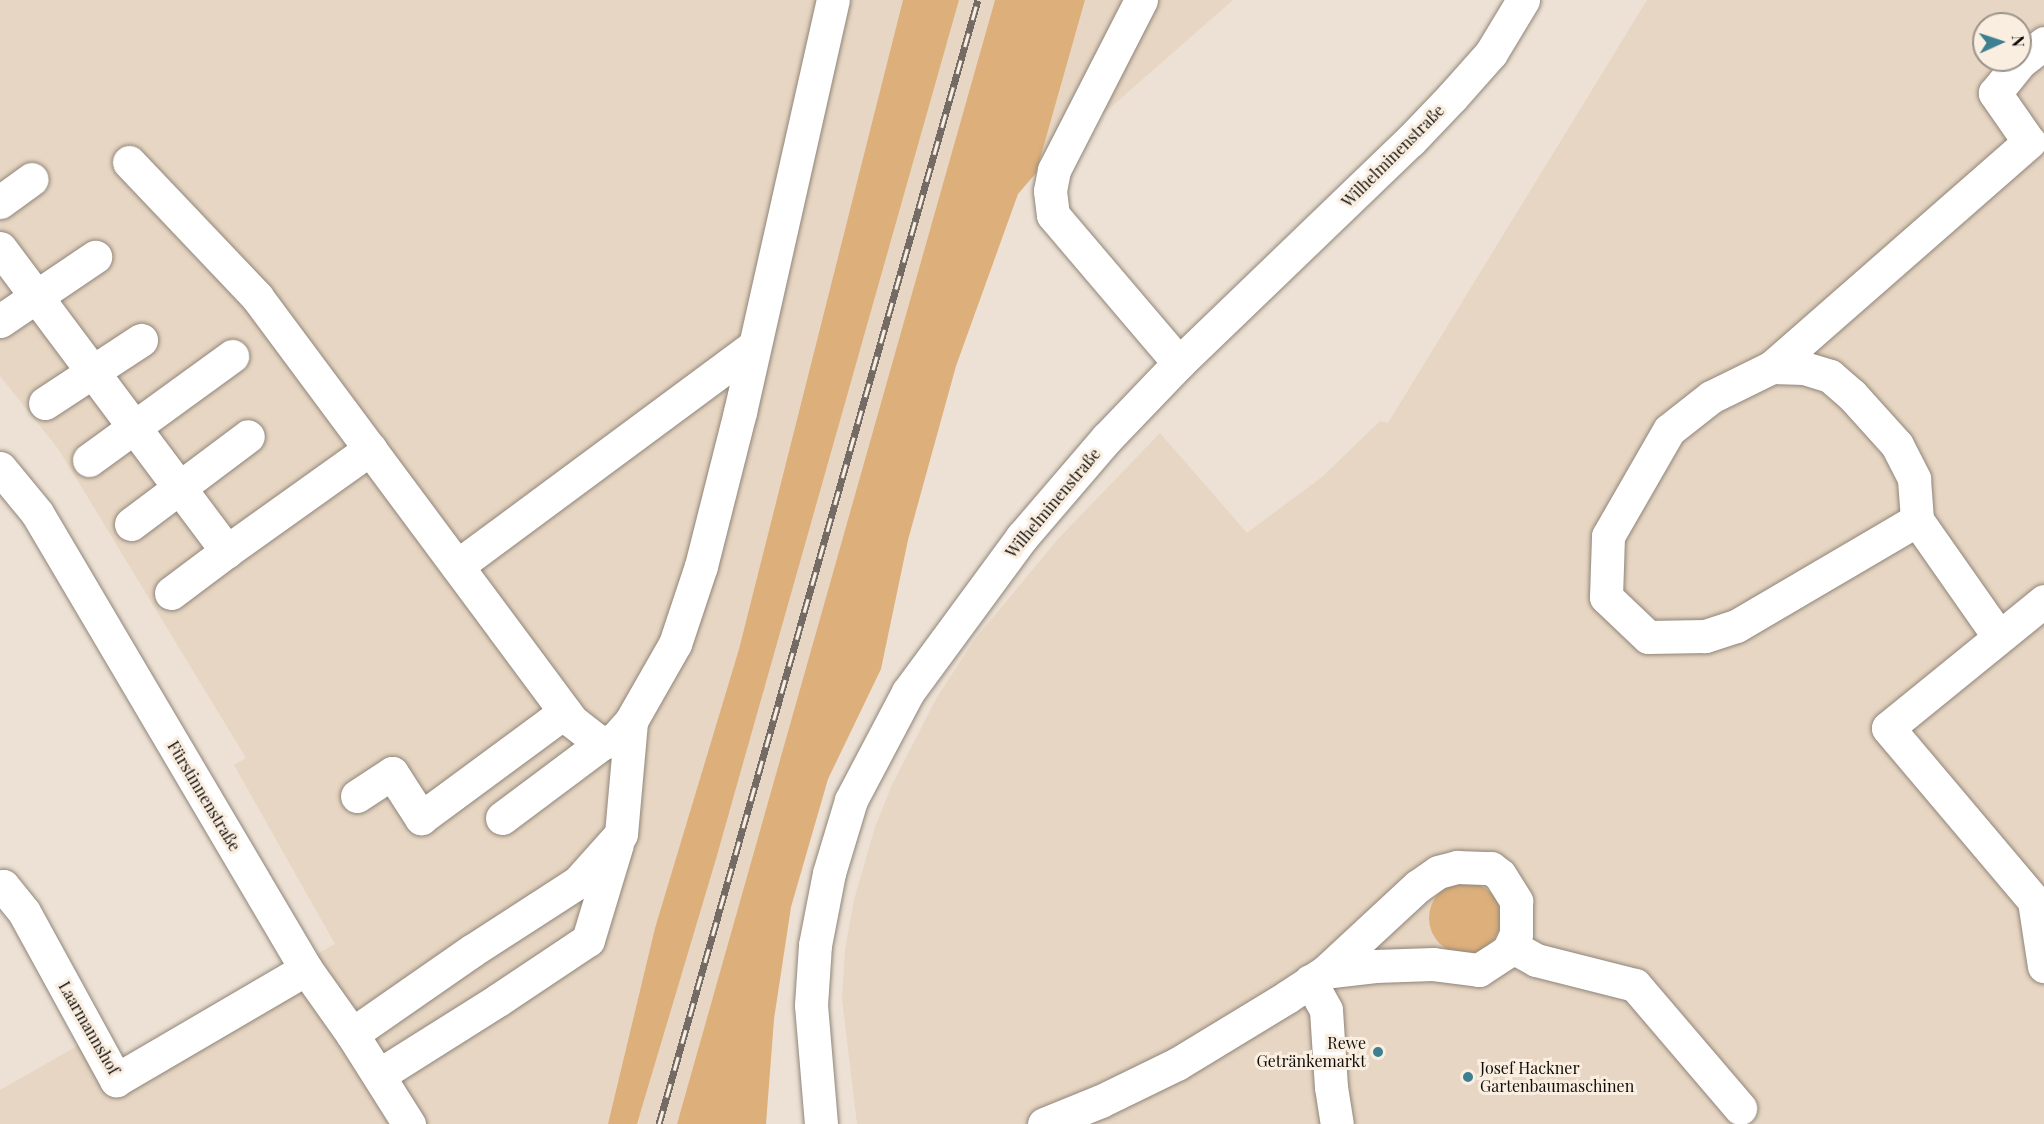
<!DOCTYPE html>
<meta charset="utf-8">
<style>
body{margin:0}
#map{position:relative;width:2044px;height:1124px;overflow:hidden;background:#ece1d4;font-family:"Playfair Display",serif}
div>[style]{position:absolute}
.built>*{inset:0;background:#e7d6c3}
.green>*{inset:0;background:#dcaf7b}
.round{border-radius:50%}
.roads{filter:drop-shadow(0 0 2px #908579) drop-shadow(0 0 2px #908579)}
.minor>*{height:33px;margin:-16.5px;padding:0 16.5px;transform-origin:16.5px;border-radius:16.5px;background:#fff}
.rail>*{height:7px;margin-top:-3.5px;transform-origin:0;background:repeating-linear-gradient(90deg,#faeee1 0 14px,#746c64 0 28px);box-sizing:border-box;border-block:2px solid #746c64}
.dots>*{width:16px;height:16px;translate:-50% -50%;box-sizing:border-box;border:3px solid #faeee1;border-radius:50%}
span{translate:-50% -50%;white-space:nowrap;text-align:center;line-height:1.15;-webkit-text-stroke:6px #faeee1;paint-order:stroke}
.street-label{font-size:16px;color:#100c08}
.poi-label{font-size:16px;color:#100c08}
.right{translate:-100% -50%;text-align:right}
.left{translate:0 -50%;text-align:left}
.north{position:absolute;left:1972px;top:12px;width:60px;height:60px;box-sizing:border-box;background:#faeee1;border:2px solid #9c948a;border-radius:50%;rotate:87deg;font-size:16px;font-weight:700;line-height:24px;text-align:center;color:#100c08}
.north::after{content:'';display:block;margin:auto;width:21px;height:27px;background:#3e8091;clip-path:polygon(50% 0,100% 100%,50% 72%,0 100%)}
</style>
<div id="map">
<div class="built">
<div style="clip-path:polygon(0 0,903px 0,739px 649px,655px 928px,608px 1124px,0 1124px,0 1090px,79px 1045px,115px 1065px,335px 944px,234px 765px,246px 758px,59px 450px,0 376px)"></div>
<div style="clip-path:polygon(959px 0,995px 0,677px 1124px,637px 1124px,716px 859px)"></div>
<div style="clip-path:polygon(1085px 0,1233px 0,1036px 173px)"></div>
<div style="clip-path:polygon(evenodd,1647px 0,2044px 0,2044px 1124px,857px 1124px,842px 999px,845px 950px,854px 900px,875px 827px,892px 785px,937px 697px,975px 639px,1058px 539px,1160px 433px,1247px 533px,1322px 477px,1380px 421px,1388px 423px,1647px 0,1984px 24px,2020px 24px,2020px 60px,1984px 60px,1984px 24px)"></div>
</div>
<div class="green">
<div style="clip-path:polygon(903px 0,959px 0,716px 859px,637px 1124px,608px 1124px,655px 928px,739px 649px)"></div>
<div style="clip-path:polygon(995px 0,1085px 0,1036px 173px,1018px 194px,956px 366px,908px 540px,881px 669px,828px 779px,791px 907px,774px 1019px,766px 1124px,677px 1124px)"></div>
<div class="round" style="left:1429px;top:882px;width:72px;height:72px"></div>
</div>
<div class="roads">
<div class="minor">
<div style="left:1141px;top:0;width:191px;rotate:117.1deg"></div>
<div style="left:1054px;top:170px;width:21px;rotate:101deg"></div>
<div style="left:1050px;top:191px;width:24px;rotate:83deg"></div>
<div style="left:1053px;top:215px;width:194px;rotate:49.6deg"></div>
<div style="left:129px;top:162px;width:186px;rotate:46.5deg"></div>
<div style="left:257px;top:297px;width:528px;rotate:53.39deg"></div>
<div style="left:572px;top:721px;width:37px;rotate:38deg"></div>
<div style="left:601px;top:744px;width:15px;rotate:-20deg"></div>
<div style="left:615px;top:739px;width:24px;rotate:-48deg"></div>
<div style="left:0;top:202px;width:39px;rotate:-36deg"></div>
<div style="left:0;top:248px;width:379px;rotate:53.2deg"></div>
<div style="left:227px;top:551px;width:176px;rotate:-35.5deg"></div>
<div style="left:0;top:321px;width:115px;rotate:-34deg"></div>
<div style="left:1772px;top:367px;width:32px;rotate:2deg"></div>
<div style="left:1804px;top:368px;width:27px;rotate:17deg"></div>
<div style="left:1830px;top:376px;width:29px;rotate:41deg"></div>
<div style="left:1852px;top:395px;width:67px;rotate:48deg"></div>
<div style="left:1897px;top:445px;width:38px;rotate:63deg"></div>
<div style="left:1914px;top:479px;width:41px;rotate:85.8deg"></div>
<div style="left:45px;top:403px;width:115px;rotate:-33.3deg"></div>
<div style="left:89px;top:460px;width:177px;rotate:-36deg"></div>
<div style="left:0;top:468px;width:58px;rotate:50.6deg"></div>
<div style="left:37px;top:513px;width:529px;rotate:59.46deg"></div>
<div style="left:306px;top:969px;width:80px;rotate:54.7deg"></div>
<div style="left:352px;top:1034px;width:107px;rotate:57.7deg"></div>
<div style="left:131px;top:524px;width:146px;rotate:-36.9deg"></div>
<div style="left:457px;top:566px;width:368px;rotate:-36.5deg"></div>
<div style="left:171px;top:593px;width:70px;rotate:-36.9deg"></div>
<div style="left:2044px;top:601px;width:201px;rotate:140.9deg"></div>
<div style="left:1888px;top:728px;width:226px;rotate:49.8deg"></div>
<div style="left:2034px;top:901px;width:66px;rotate:81.3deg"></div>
<div style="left:1999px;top:637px;width:143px;rotate:-125deg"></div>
<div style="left:1917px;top:520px;width:210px;rotate:149.6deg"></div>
<div style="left:1736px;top:626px;width:33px;rotate:162deg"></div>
<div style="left:1705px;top:636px;width:57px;rotate:179deg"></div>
<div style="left:1648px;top:637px;width:58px;rotate:-136.4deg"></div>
<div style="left:1606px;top:597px;width:61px;rotate:-88.1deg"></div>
<div style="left:1608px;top:536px;width:122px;rotate:-60.1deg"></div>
<div style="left:1669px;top:430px;width:53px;rotate:-38.2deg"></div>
<div style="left:1711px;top:397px;width:68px;rotate:-26.2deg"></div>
<div style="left:1772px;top:367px;width:342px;rotate:-41.2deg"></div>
<div style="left:2029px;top:142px;width:60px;rotate:-124.8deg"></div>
<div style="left:1995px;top:93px;width:40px;rotate:-51deg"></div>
<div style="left:2020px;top:62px;width:31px;rotate:-38deg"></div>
<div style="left:357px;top:796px;width:42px;rotate:-33.3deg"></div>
<div style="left:392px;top:773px;width:54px;rotate:57.2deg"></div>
<div style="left:421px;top:818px;width:179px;rotate:-36.4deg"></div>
<div style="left:502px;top:818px;width:124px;rotate:-36.8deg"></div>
<div style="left:0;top:887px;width:3px;rotate:-18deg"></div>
<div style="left:3px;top:886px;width:33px;rotate:51deg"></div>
<div style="left:24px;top:912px;width:192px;rotate:61.3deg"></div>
<div style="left:116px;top:1080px;width:220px;rotate:-30.3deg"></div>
<div style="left:1511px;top:946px;width:29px;rotate:29deg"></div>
<div style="left:1536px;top:960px;width:102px;rotate:14.2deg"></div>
<div style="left:1635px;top:985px;width:162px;rotate:49.5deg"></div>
<div style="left:1310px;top:981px;width:33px;rotate:61deg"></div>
<div style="left:1326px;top:1010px;width:77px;rotate:86.3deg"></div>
<div style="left:1331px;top:1087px;width:37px;rotate:81deg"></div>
<div style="left:352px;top:1034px;width:147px;rotate:-34.8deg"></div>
<div style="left:473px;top:950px;width:125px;rotate:-32.9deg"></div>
<div style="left:578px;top:882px;width:64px;rotate:-48.1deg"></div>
<div style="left:621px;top:834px;width:113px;rotate:-84.9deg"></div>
<div style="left:631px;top:721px;width:89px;rotate:-60.3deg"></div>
<div style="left:675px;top:644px;width:82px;rotate:-71.6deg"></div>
<div style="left:701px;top:566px;width:159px;rotate:-75.8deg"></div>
<div style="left:740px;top:412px;width:422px;rotate:-77.3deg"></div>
<div style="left:379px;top:1075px;width:141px;rotate:-32.2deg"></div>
<div style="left:498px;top:1000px;width:108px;rotate:-33.7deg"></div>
<div style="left:588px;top:940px;width:100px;rotate:-73.2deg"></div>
<div style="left:821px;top:1124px;width:119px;rotate:-94.8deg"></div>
<div style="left:811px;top:1005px;width:60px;rotate:-86.2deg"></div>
<div style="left:815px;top:945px;width:73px;rotate:-79deg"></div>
<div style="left:829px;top:873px;width:76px;rotate:-73.2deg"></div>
<div style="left:851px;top:800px;width:122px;rotate:-62.2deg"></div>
<div style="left:908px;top:692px;width:192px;rotate:-53.7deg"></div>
<div style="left:1022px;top:537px;width:130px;rotate:-49.4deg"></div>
<div style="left:1107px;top:438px;width:104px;rotate:-46.2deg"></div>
<div style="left:1179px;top:363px;width:320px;rotate:-43.9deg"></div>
<div style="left:1410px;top:141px;width:61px;rotate:-46.3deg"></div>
<div style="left:1452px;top:97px;width:59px;rotate:-48.4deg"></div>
<div style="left:1491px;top:53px;width:62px;rotate:-58.9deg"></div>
<div style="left:1044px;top:1124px;width:61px;rotate:-22deg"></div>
<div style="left:1101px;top:1101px;width:85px;rotate:-26deg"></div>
<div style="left:1177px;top:1064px;width:129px;rotate:-31.3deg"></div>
<div style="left:1287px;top:997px;width:45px;rotate:-33.3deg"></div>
<div style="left:1325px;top:972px;width:127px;rotate:-42.8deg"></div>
<div style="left:1418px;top:886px;width:24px;rotate:-35deg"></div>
<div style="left:1438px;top:872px;width:20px;rotate:-15deg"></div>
<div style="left:1457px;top:867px;width:34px;rotate:2deg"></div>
<div style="left:1491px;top:868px;width:11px;rotate:38deg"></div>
<div style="left:1500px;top:875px;width:31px;rotate:58deg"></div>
<div style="left:1516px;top:901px;width:33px;rotate:90deg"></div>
<div style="left:1516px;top:934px;width:19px;rotate:115deg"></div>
<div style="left:1508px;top:951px;width:35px;rotate:147deg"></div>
<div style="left:1479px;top:970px;width:46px;rotate:-172.6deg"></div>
<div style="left:1433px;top:964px;width:58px;rotate:178deg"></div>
<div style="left:1375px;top:966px;width:50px;rotate:173.2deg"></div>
</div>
</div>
<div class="rail">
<div style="left:659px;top:1124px;width:1168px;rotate:-74.16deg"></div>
</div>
<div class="dots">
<div style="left:1378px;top:1052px;background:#3e8091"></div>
<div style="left:1468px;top:1077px;background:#3e8091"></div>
</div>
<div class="street-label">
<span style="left:1393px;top:156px;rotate:-45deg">Wilhelminenstraße</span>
<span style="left:1053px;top:503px;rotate:-50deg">Wilhelminenstraße</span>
<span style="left:204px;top:796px;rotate:59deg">Fürstinnenstraße</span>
<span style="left:89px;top:1028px;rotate:60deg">Laarmannshof</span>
</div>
<div class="poi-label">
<span class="right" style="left:1366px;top:1052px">Rewe<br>Getränkemarkt</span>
<span class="left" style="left:1480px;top:1077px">Josef Hackner<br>Gartenbaumaschinen</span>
</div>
<div class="north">N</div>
</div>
